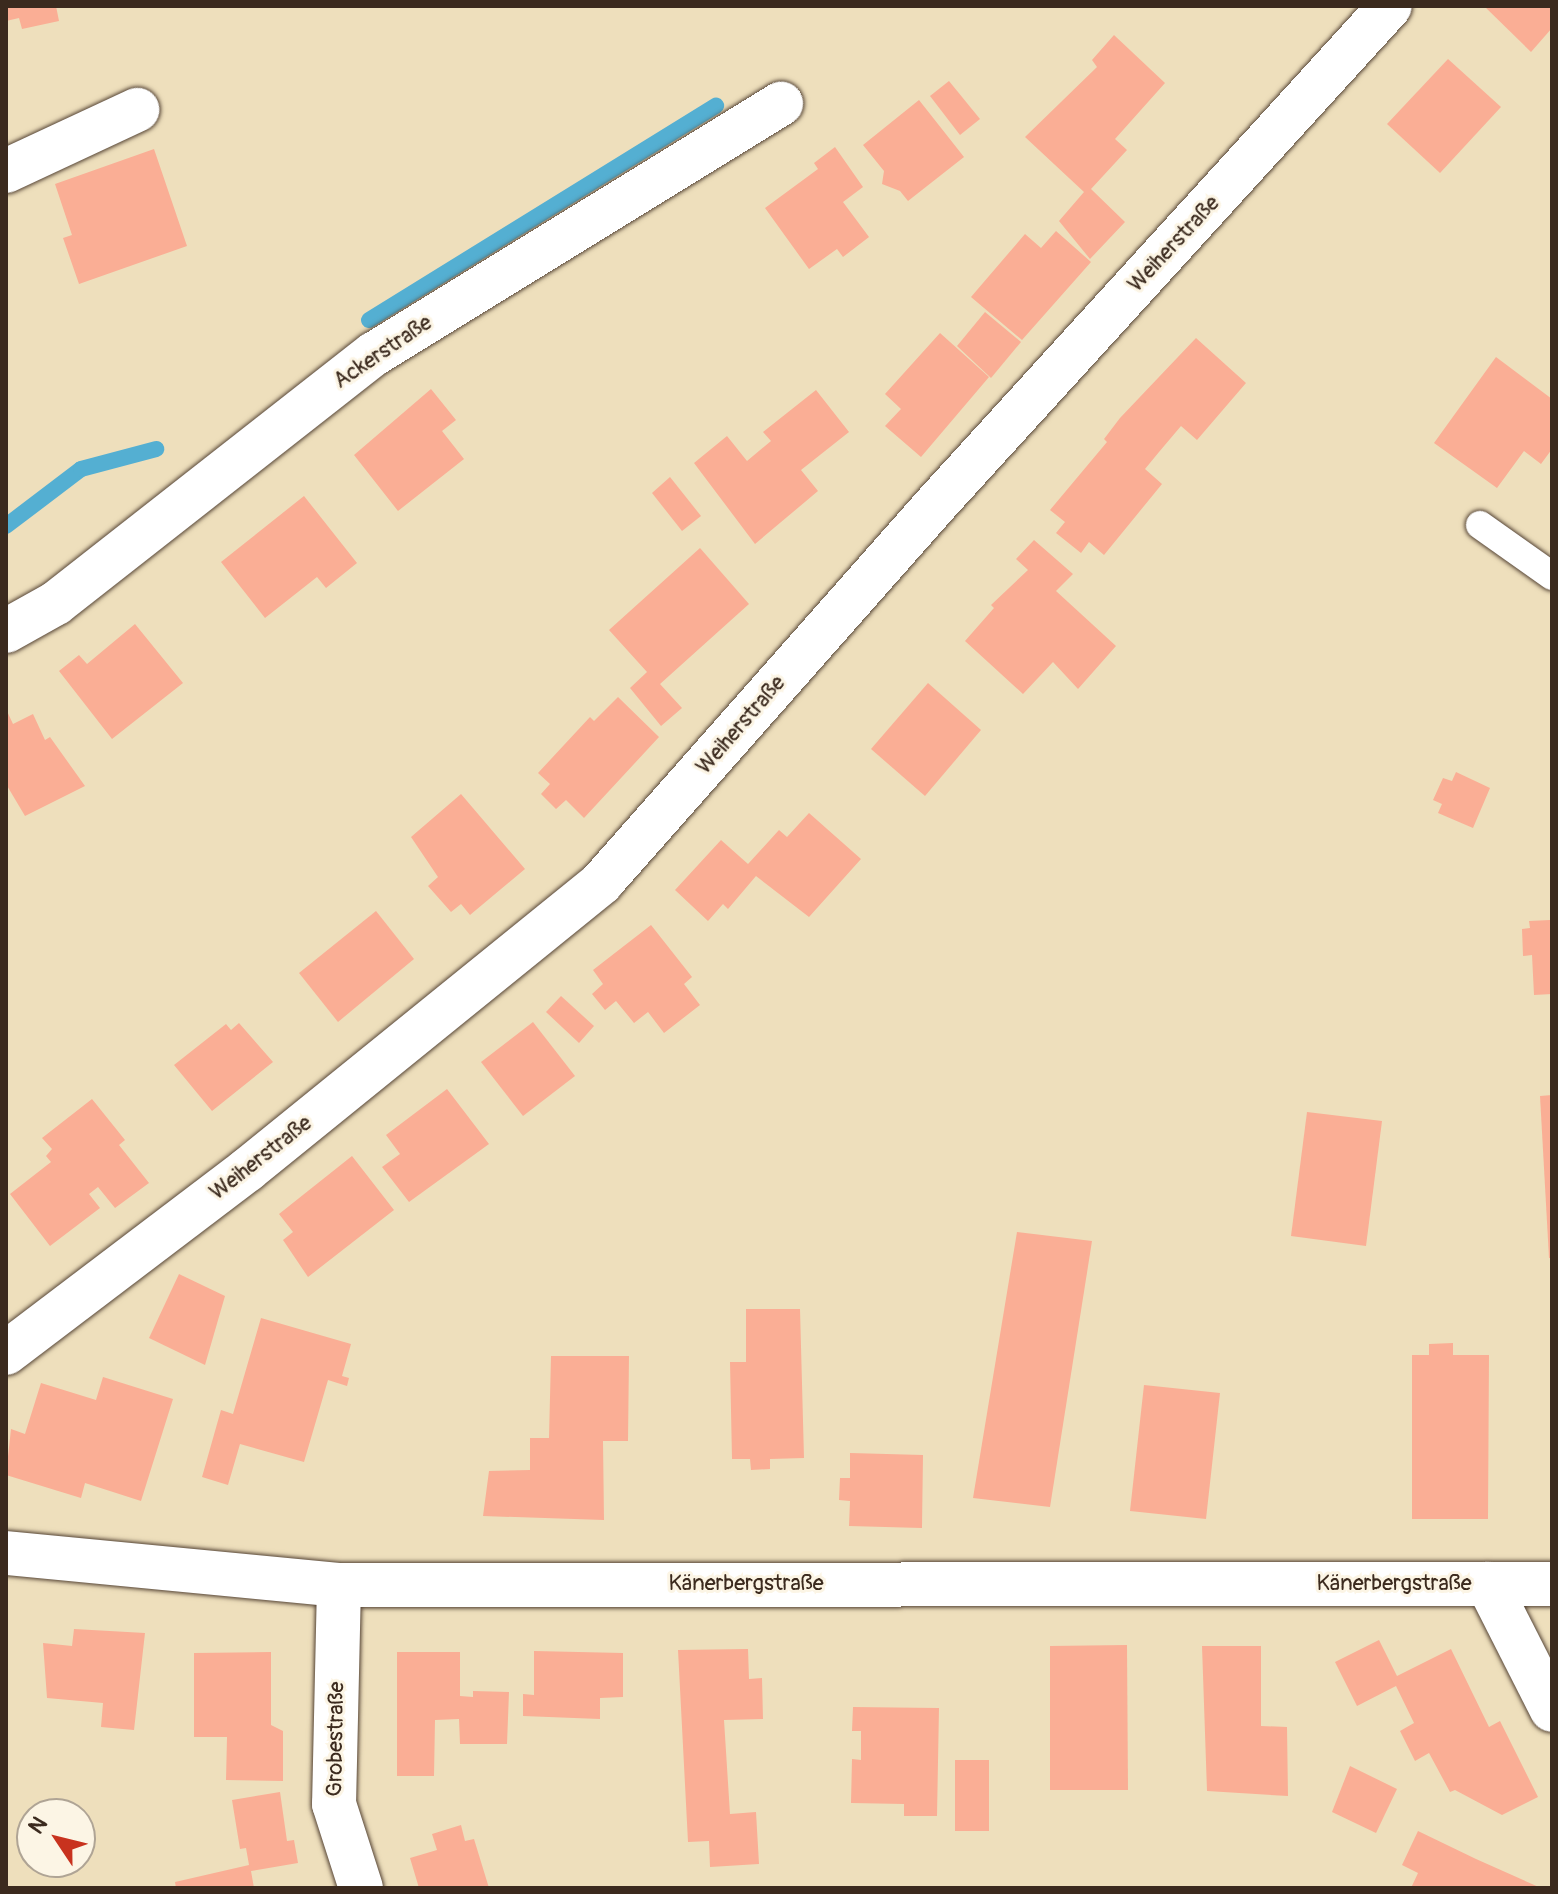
<!DOCTYPE html>
<meta charset="utf-8">
<style>
body{margin:0}
#map{position:relative;width:1558px;height:1894px;overflow:hidden;background:#eedfbc;font-family:Pangolin,sans-serif}
div>[style]{position:absolute}
.stream>*{height:16px;margin:-8px;padding:0 8px;transform-origin:8px;border-radius:8px;background:#54afd2}
.building>*{inset:0;background:#faae95}
.roads{filter:drop-shadow(0 0 2px #564536) drop-shadow(0 0 2px #564536)}
.lane>*{height:28px;margin:-14px;padding:0 14px;transform-origin:14px;border-radius:14px;background:#fff}
.street>*{height:44px;margin:-22px;padding:0 22px;transform-origin:22px;border-radius:22px;background:#fff}
span{translate:-50% -50%;white-space:nowrap;text-align:center;line-height:1.15;-webkit-text-stroke:6px #fcf5e5;paint-order:stroke}
.street-label{font-size:22px;color:#3b2a1e}
.frame{position:absolute;inset:0;border:8px solid #3b2a1e;pointer-events:none}
.north{position:absolute;left:16px;top:1798px;width:80px;height:80px;box-sizing:border-box;background:#fcf5e5;border:2px solid #afa495;border-radius:50%;rotate:305deg;font-size:22px;font-weight:700;line-height:32px;text-align:center;color:#3b2a1e}
.north::after{content:'';display:block;margin:auto;width:28px;height:36px;background:#c8321e;clip-path:polygon(50% 0,100% 100%,50% 72%,0 100%)}
</style>
<div id="map">
<div class="stream">
<div style="left:369px;top:320px;width:408px;rotate:-31.7deg"></div>
<div style="left:6px;top:526px;width:94px;rotate:-37.2deg"></div>
<div style="left:81px;top:469px;width:78px;rotate:-14.9deg"></div>
</div>
<div class="building">
<div style="clip-path:polygon(6px 6px,56px 6px,59px 21px,22px 29px,19px 18px,6px 21px)"></div>
<div style="clip-path:polygon(1484px 6px,1552px 6px,1552px 28px,1531px 52px)"></div>
<div style="clip-path:polygon(1114px 35px,1165px 83px,1115px 139px,1127px 150px,1091px 189px,1125px 222px,1090px 259px,1059px 221px,1084px 192px,1025px 137px,1097px 67px,1092px 60px)"></div>
<div style="clip-path:polygon(1448px 59px,1501px 107px,1440px 173px,1387px 124px)"></div>
<div style="clip-path:polygon(949px 81px,980px 119px,960px 135px,930px 96px)"></div>
<div style="clip-path:polygon(919px 100px,964px 157px,908px 201px,900px 191px,882px 184px,884px 171px,863px 145px)"></div>
<div style="clip-path:polygon(835px 147px,863px 187px,843px 202px,869px 237px,843px 257px,837px 249px,809px 269px,765px 208px,818px 169px,814px 163px)"></div>
<div style="clip-path:polygon(154px 149px,187px 246px,79px 284px,63px 238px,72px 235px,55px 184px)"></div>
<div style="clip-path:polygon(1056px 231px,1091px 262px,1022px 340px,971px 297px,1025px 234px,1041px 248px)"></div>
<div style="clip-path:polygon(985px 312px,1021px 342px,991px 378px,957px 346px)"></div>
<div style="clip-path:polygon(940px 333px,989px 377px,921px 457px,885px 426px,901px 409px,885px 394px)"></div>
<div style="clip-path:polygon(1196px 338px,1246px 383px,1197px 440px,1181px 426px,1159px 452px,1145px 469px,1162px 484px,1104px 555px,1089px 542px,1081px 553px,1056px 533px,1065px 522px,1050px 510px,1107px 442px,1104px 439px,1120px 418px)"></div>
<div style="clip-path:polygon(1496px 357px,1552px 399px,1552px 449px,1541px 464px,1524px 451px,1497px 488px,1434px 443px)"></div>
<div style="clip-path:polygon(431px 389px,456px 420px,442px 431px,464px 459px,398px 511px,354px 455px)"></div>
<div style="clip-path:polygon(816px 390px,849px 432px,801px 470px,818px 491px,755px 544px,694px 463px,727px 436px,747px 461px,771px 441px,763px 432px)"></div>
<div style="clip-path:polygon(670px 477px,701px 516px,682px 531px,652px 493px)"></div>
<div style="clip-path:polygon(304px 496px,357px 563px,326px 588px,317px 577px,265px 618px,221px 562px)"></div>
<div style="clip-path:polygon(1034px 540px,1073px 574px,1056px 591px,1116px 646px,1078px 689px,1053px 662px,1023px 694px,965px 641px,994px 608px,991px 605px,1028px 570px,1016px 559px)"></div>
<div style="clip-path:polygon(700px 548px,749px 604px,660px 684px,682px 708px,661px 726px,630px 688px,647px 672px,609px 630px)"></div>
<div style="clip-path:polygon(135px 624px,183px 683px,112px 739px,59px 671px,79px 655px,87px 664px)"></div>
<div style="clip-path:polygon(928px 683px,981px 730px,925px 796px,871px 749px)"></div>
<div style="clip-path:polygon(618px 697px,659px 737px,584px 818px,566px 800px,556px 809px,541px 794px,550px 784px,538px 773px,590px 717px,594px 721px)"></div>
<div style="clip-path:polygon(6px 709px,13px 724px,33px 714px,45px 740px,50px 737px,85px 786px,25px 816px,6px 784px)"></div>
<div style="clip-path:polygon(1456px 772px,1490px 788px,1473px 828px,1438px 813px,1442px 804px,1433px 800px,1443px 778px,1452px 781px)"></div>
<div style="clip-path:polygon(461px 794px,525px 869px,470px 915px,461px 904px,451px 912px,428px 886px,438px 877px,411px 837px)"></div>
<div style="clip-path:polygon(809px 813px,861px 859px,809px 917px,756px 876px,728px 909px,723px 904px,708px 921px,675px 890px,721px 840px,748px 864px,779px 830px,787px 837px)"></div>
<div style="clip-path:polygon(1552px 907px,1552px 994px,1534px 995px,1532px 955px,1523px 956px,1522px 929px,1530px 928px,1529px 921px,1550px 920px)"></div>
<div style="clip-path:polygon(376px 911px,414px 959px,338px 1022px,299px 973px)"></div>
<div style="clip-path:polygon(651px 925px,692px 977px,684px 984px,700px 1005px,664px 1033px,648px 1012px,634px 1023px,616px 1001px,605px 1010px,592px 994px,603px 984px,593px 970px)"></div>
<div style="clip-path:polygon(561px 996px,594px 1026px,579px 1043px,546px 1012px)"></div>
<div style="clip-path:polygon(533px 1022px,575px 1076px,523px 1116px,481px 1062px)"></div>
<div style="clip-path:polygon(239px 1023px,273px 1062px,212px 1111px,174px 1065px,226px 1024px,231px 1030px)"></div>
<div style="clip-path:polygon(447px 1089px,489px 1144px,409px 1202px,382px 1167px,400px 1154px,386px 1135px)"></div>
<div style="clip-path:polygon(1552px 1095px,1552px 1258px,1549px 1258px,1540px 1096px)"></div>
<div style="clip-path:polygon(92px 1099px,125px 1140px,119px 1145px,149px 1183px,115px 1208px,98px 1187px,89px 1194px,100px 1208px,50px 1246px,10px 1194px,51px 1162px,46px 1156px,52px 1149px,42px 1138px)"></div>
<div style="clip-path:polygon(1307px 1112px,1382px 1121px,1366px 1246px,1291px 1236px)"></div>
<div style="clip-path:polygon(352px 1156px,394px 1210px,308px 1277px,283px 1240px,293px 1232px,279px 1214px)"></div>
<div style="clip-path:polygon(1017px 1232px,1092px 1241px,1050px 1507px,973px 1498px)"></div>
<div style="clip-path:polygon(179px 1274px,225px 1296px,205px 1365px,149px 1338px)"></div>
<div style="clip-path:polygon(746px 1309px,800px 1309px,804px 1458px,770px 1459px,770px 1469px,751px 1470px,750px 1459px,732px 1459px,730px 1362px,746px 1362px)"></div>
<div style="clip-path:polygon(261px 1318px,351px 1344px,342px 1376px,349px 1378px,347px 1386px,328px 1380px,304px 1462px,240px 1444px,228px 1485px,202px 1477px,221px 1410px,233px 1414px)"></div>
<div style="clip-path:polygon(1453px 1343px,1453px 1355px,1489px 1355px,1488px 1519px,1412px 1519px,1412px 1355px,1429px 1355px,1429px 1344px)"></div>
<div style="clip-path:polygon(551px 1356px,629px 1356px,628px 1441px,603px 1441px,604px 1520px,483px 1516px,489px 1471px,530px 1470px,530px 1438px,549px 1438px)"></div>
<div style="clip-path:polygon(103px 1377px,173px 1399px,141px 1501px,85px 1483px,81px 1498px,6px 1475px,11px 1429px,25px 1434px,41px 1383px,96px 1400px)"></div>
<div style="clip-path:polygon(1144px 1385px,1220px 1393px,1206px 1519px,1130px 1511px)"></div>
<div style="clip-path:polygon(850px 1453px,923px 1455px,922px 1528px,849px 1526px,850px 1501px,839px 1500px,840px 1478px,850px 1478px)"></div>
<div style="clip-path:polygon(74px 1629px,145px 1633px,134px 1730px,101px 1727px,103px 1703px,47px 1698px,43px 1643px,72px 1646px)"></div>
<div style="clip-path:polygon(1379px 1640px,1397px 1676px,1451px 1649px,1489px 1727px,1500px 1721px,1538px 1797px,1502px 1815px,1455px 1790px,1450px 1792px,1429px 1753px,1415px 1761px,1400px 1731px,1414px 1723px,1396px 1686px,1357px 1706px,1335px 1662px)"></div>
<div style="clip-path:polygon(1127px 1645px,1128px 1790px,1050px 1790px,1050px 1646px)"></div>
<div style="clip-path:polygon(1202px 1646px,1261px 1646px,1261px 1726px,1287px 1727px,1288px 1796px,1207px 1791px)"></div>
<div style="clip-path:polygon(748px 1649px,749px 1679px,762px 1678px,763px 1719px,724px 1720px,730px 1814px,756px 1812px,759px 1864px,710px 1867px,709px 1841px,688px 1842px,678px 1650px)"></div>
<div style="clip-path:polygon(534px 1651px,623px 1653px,623px 1697px,600px 1698px,600px 1719px,523px 1716px,523px 1694px,534px 1695px)"></div>
<div style="clip-path:polygon(271px 1652px,271px 1725px,283px 1731px,283px 1781px,226px 1780px,227px 1737px,194px 1737px,194px 1653px)"></div>
<div style="clip-path:polygon(397px 1652px,460px 1652px,460px 1696px,473px 1697px,473px 1691px,509px 1692px,507px 1744px,460px 1744px,459px 1719px,435px 1720px,434px 1776px,397px 1776px)"></div>
<div style="clip-path:polygon(853px 1707px,939px 1708px,937px 1816px,904px 1816px,904px 1804px,851px 1803px,852px 1759px,861px 1760px,861px 1731px,852px 1731px)"></div>
<div style="clip-path:polygon(955px 1760px,989px 1760px,989px 1831px,955px 1831px)"></div>
<div style="clip-path:polygon(1350px 1766px,1397px 1789px,1376px 1833px,1332px 1812px)"></div>
<div style="clip-path:polygon(280px 1792px,287px 1841px,294px 1840px,298px 1863px,251px 1871px,254px 1888px,176px 1888px,175px 1882px,249px 1865px,246px 1848px,240px 1849px,232px 1800px)"></div>
<div style="clip-path:polygon(461px 1825px,465px 1841px,474px 1839px,489px 1888px,419px 1888px,410px 1858px,437px 1850px,432px 1834px)"></div>
<div style="clip-path:polygon(1418px 1831px,1476px 1859px,1541px 1888px,1411px 1888px,1418px 1873px,1402px 1865px)"></div>
</div>
<div class="roads">
<div class="lane">
<div style="left:1480px;top:525px;width:88px;rotate:35.3deg"></div>
</div>
<div class="street">
<div style="left:6px;top:171px;width:145px;rotate:-25deg"></div>
<div style="left:6px;top:631px;width:57px;rotate:-29.2deg"></div>
<div style="left:56px;top:603px;width:404px;rotate:-38.1deg"></div>
<div style="left:374px;top:354px;width:478px;rotate:-31.6deg"></div>
<div style="left:6px;top:1353px;width:303px;rotate:-37.2deg"></div>
<div style="left:247px;top:1170px;width:456px;rotate:-39deg"></div>
<div style="left:601px;top:883px;width:507px;rotate:-48.52deg"></div>
<div style="left:937px;top:503px;width:672px;rotate:-47.65deg"></div>
<div style="left:6px;top:1553px;width:335px;rotate:5.5deg"></div>
<div style="left:339px;top:1585px;width:1213px;rotate:-0.05deg"></div>
<div style="left:1488px;top:1584px;width:141px;rotate:63.1deg"></div>
<div style="left:339px;top:1585px;width:219px;rotate:91.3deg"></div>
<div style="left:334px;top:1804px;width:88px;rotate:72.2deg"></div>
</div>
</div>
<div class="street-label">
<span style="left:1174px;top:244px;rotate:-47deg">Weiherstraße</span>
<span style="left:383px;top:352px;rotate:-34deg">Ackerstraße</span>
<span style="left:741px;top:725px;rotate:-49deg">Weiherstraße</span>
<span style="left:261px;top:1158px;rotate:-38deg">Weiherstraße</span>
<span style="left:746px;top:1584px">Känerbergstraße</span>
<span style="left:1394px;top:1584px">Känerbergstraße</span>
<span style="left:336px;top:1739px;rotate:-89deg">Grobestraße</span>
</div>
<div class="frame"></div>
<div class="north">N</div>
</div>
